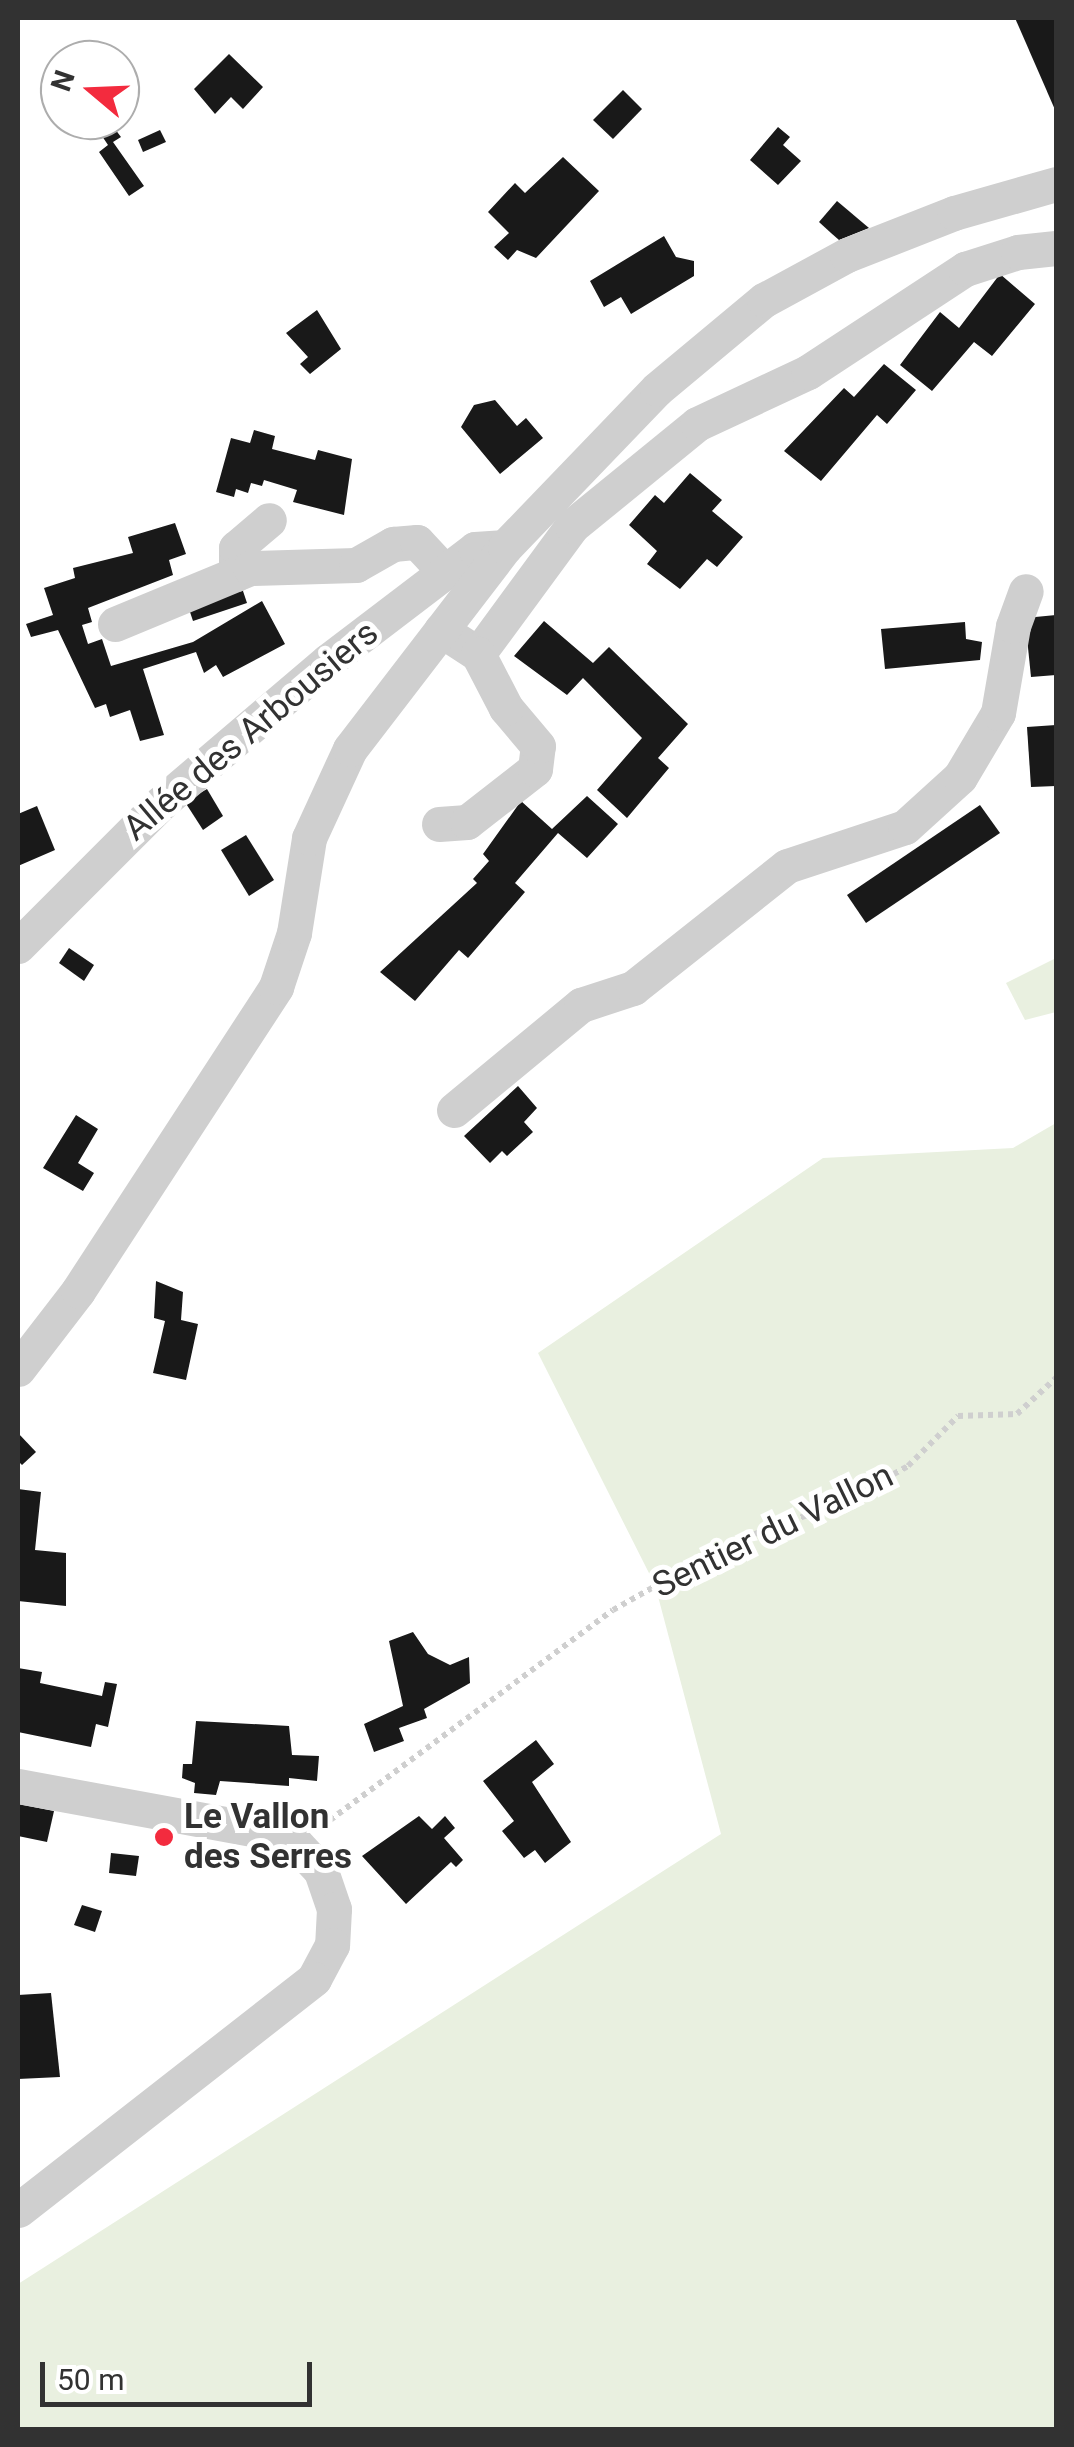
<!DOCTYPE html>
<meta charset="utf-8">
<style>
body{margin:0}
#map{position:relative;width:1074px;height:2447px;overflow:hidden;background:#fff;font-family:Roboto,sans-serif}
div>[style]{position:absolute}
.green>*{inset:0;background:#e9f0e0}
.building>*{inset:0;background:#191919}
.path>*{height:6px;margin-top:-3px;transform-origin:0;background:repeating-linear-gradient(90deg,#cfcfcf 0 5px,transparent 0 10px)}
.minor>*{height:35px;margin:-17.5px;padding:0 17.5px;transform-origin:17.5px;border-radius:17.5px;background:#cfcfcf}
.dots>*{width:28px;height:28px;translate:-50% -50%;box-sizing:border-box;border:5px solid #fff;border-radius:50%}
span{translate:-50% -50%;white-space:nowrap;text-align:center;line-height:1.15;-webkit-text-stroke:10px #fff;paint-order:stroke}
.street-label{font-size:35px;color:#323232}
.poi-label{font-size:35px;color:#323232;font-weight:700}
.left{translate:0 -50%;text-align:left}
.frame{position:absolute;inset:0;border:20px solid #323232;pointer-events:none}
.north{position:absolute;left:40px;top:40px;width:100px;height:100px;box-sizing:border-box;background:#fff;border:2px solid #adadad;border-radius:50%;rotate:289deg;font-size:28px;font-weight:700;line-height:40px;text-align:center;color:#323232}
.north::after{content:'';display:block;margin:auto;width:35px;height:45px;background:#f32b3e;clip-path:polygon(50% 0,100% 100%,50% 72%,0 100%)}
.scale{position:absolute;left:40px;top:2362px;width:272px;height:45px;box-sizing:border-box;border:5px solid #323232;border-top:0;padding-left:12px;font-size:30px;line-height:35px;white-space:nowrap;color:#323232;-webkit-text-stroke:8px #fff;paint-order:stroke}
</style>
<div id="map">
<div class="green">
<div style="clip-path:polygon(1056px 958px,1056px 1012px,1025px 1020px,1006px 983px)"></div>
<div style="clip-path:polygon(1056px 1123px,1056px 2429px,18px 2429px,18px 2284px,721px 1834px,655px 1585px,538px 1353px,823px 1158px,1013px 1148px)"></div>
</div>
<div class="building">
<div style="clip-path:polygon(1015px 18px,1056px 18px,1056px 112px)"></div>
<div style="clip-path:polygon(229px 54px,263px 87px,243px 109px,231px 97px,215px 114px,194px 89px)"></div>
<div style="clip-path:polygon(623px 90px,642px 109px,613px 139px,593px 120px)"></div>
<div style="clip-path:polygon(112px 125px,121px 137px,113px 142px,144px 186px,129px 196px,99px 152px,108px 145px,100px 133px)"></div>
<div style="clip-path:polygon(778px 127px,790px 137px,783px 145px,801px 161px,778px 185px,750px 160px)"></div>
<div style="clip-path:polygon(160px 130px,166px 142px,143px 152px,138px 140px)"></div>
<div style="clip-path:polygon(563px 157px,599px 191px,536px 258px,517px 250px,508px 260px,494px 247px,509px 233px,488px 212px,515px 183px,525px 193px)"></div>
<div style="clip-path:polygon(837px 201px,869px 228px,839px 240px,831px 233px,819px 222px)"></div>
<div style="clip-path:polygon(664px 236px,676px 257px,694px 261px,694px 276px,631px 314px,621px 297px,604px 307px,590px 281px)"></div>
<div style="clip-path:polygon(1000px 274px,1035px 304px,992px 356px,974px 342px,932px 391px,900px 365px,940px 312px,959px 328px)"></div>
<div style="clip-path:polygon(317px 310px,341px 349px,310px 374px,300px 364px,308px 357px,286px 333px)"></div>
<div style="clip-path:polygon(884px 364px,916px 390px,887px 424px,877px 415px,821px 481px,784px 451px,844px 388px,854px 397px)"></div>
<div style="clip-path:polygon(495px 400px,517px 426px,526px 418px,543px 438px,500px 474px,461px 427px,474px 405px)"></div>
<div style="clip-path:polygon(254px 430px,275px 436px,272px 449px,315px 460px,318px 450px,352px 459px,344px 515px,293px 502px,297px 490px,264px 480px,262px 486px,251px 483px,248px 493px,236px 489px,234px 497px,216px 492px,231px 438px,250px 443px)"></div>
<div style="clip-path:polygon(690px 473px,722px 500px,712px 511px,743px 537px,717px 567px,707px 559px,680px 589px,647px 564px,657px 551px,629px 525px,655px 495px,664px 503px)"></div>
<div style="clip-path:polygon(175px 523px,186px 554px,169px 560px,173px 575px,88px 608px,92px 622px,82px 625px,88px 644px,102px 639px,111px 666px,193px 642px,262px 601px,285px 644px,223px 677px,216px 665px,204px 673px,196px 652px,143px 669px,164px 735px,140px 741px,130px 710px,110px 717px,106px 704px,95px 708px,58px 630px,31px 637px,26px 624px,53px 615px,44px 588px,75px 578px,73px 568px,133px 553px,128px 537px)"></div>
<div style="clip-path:polygon(241px 585px,247px 603px,193px 621px,187px 603px)"></div>
<div style="clip-path:polygon(1056px 615px,1056px 675px,1031px 677px,1025px 618px)"></div>
<div style="clip-path:polygon(544px 621px,593px 663px,609px 647px,688px 724px,658px 758px,669px 768px,627px 818px,597px 790px,642px 738px,583px 678px,567px 695px,514px 656px)"></div>
<div style="clip-path:polygon(965px 622px,966px 639px,982px 642px,980px 660px,885px 669px,881px 629px)"></div>
<div style="clip-path:polygon(1056px 725px,1056px 786px,1031px 787px,1027px 727px)"></div>
<div style="clip-path:polygon(207px 789px,223px 816px,203px 830px,185px 802px)"></div>
<div style="clip-path:polygon(587px 796px,618px 824px,587px 858px,558px 833px,515px 883px,525px 892px,468px 958px,459px 950px,415px 1001px,380px 972px,477px 883px,473px 879px,489px 861px,483px 854px,521px 801px,552px 829px)"></div>
<div style="clip-path:polygon(980px 805px,1000px 833px,866px 923px,847px 895px)"></div>
<div style="clip-path:polygon(37px 806px,55px 850px,18px 866px,18px 814px)"></div>
<div style="clip-path:polygon(246px 835px,274px 880px,249px 896px,221px 850px)"></div>
<div style="clip-path:polygon(69px 948px,94px 965px,84px 981px,59px 963px)"></div>
<div style="clip-path:polygon(518px 1086px,537px 1108px,524px 1122px,533px 1132px,507px 1156px,502px 1151px,490px 1163px,464px 1136px)"></div>
<div style="clip-path:polygon(76px 1115px,98px 1129px,78px 1163px,94px 1173px,83px 1191px,43px 1168px)"></div>
<div style="clip-path:polygon(156px 1281px,183px 1292px,181px 1320px,198px 1324px,186px 1380px,153px 1373px,165px 1321px,154px 1318px)"></div>
<div style="clip-path:polygon(18px 1433px,36px 1452px,22px 1465px,18px 1461px)"></div>
<div style="clip-path:polygon(18px 1489px,41px 1492px,35px 1550px,66px 1553px,66px 1606px,18px 1601px)"></div>
<div style="clip-path:polygon(413px 1632px,428px 1654px,450px 1665px,469px 1657px,470px 1683px,424px 1709px,427px 1718px,399px 1728px,404px 1741px,374px 1752px,364px 1724px,403px 1706px,389px 1641px)"></div>
<div style="clip-path:polygon(18px 1668px,42px 1672px,40px 1683px,102px 1696px,105px 1682px,117px 1684px,108px 1727px,96px 1724px,91px 1747px,18px 1732px)"></div>
<div style="clip-path:polygon(196px 1721px,289px 1726px,292px 1755px,319px 1756px,317px 1781px,289px 1778px,289px 1786px,220px 1781px,216px 1795px,194px 1793px,195px 1783px,182px 1778px,183px 1764px,192px 1764px)"></div>
<div style="clip-path:polygon(536px 1740px,554px 1764px,532px 1782px,571px 1842px,545px 1863px,535px 1850px,524px 1858px,502px 1831px,514px 1821px,483px 1781px)"></div>
<div style="clip-path:polygon(18px 1804px,54px 1811px,47px 1842px,18px 1836px)"></div>
<div style="clip-path:polygon(419px 1816px,432px 1829px,445px 1816px,455px 1828px,444px 1838px,463px 1860px,456px 1867px,451px 1862px,406px 1904px,362px 1856px)"></div>
<div style="clip-path:polygon(111px 1853px,139px 1856px,136px 1876px,109px 1873px)"></div>
<div style="clip-path:polygon(82px 1905px,102px 1911px,95px 1932px,74px 1925px)"></div>
<div style="clip-path:polygon(51px 1993px,60px 2077px,18px 2079px,18px 1995px)"></div>
</div>
<div class="path">
<div style="left:322px;top:1826px;width:362px;rotate:-36.6deg"></div>
<div style="left:613px;top:1610px;width:140px;rotate:-29.5deg"></div>
<div style="left:735px;top:1541px;width:113px;rotate:-19.7deg"></div>
<div style="left:841px;top:1503px;width:77px;rotate:-28.9deg"></div>
<div style="left:908px;top:1466px;width:71px;rotate:-45deg"></div>
<div style="left:958px;top:1416px;width:59px;rotate:-1.9deg"></div>
<div style="left:1017px;top:1414px;width:53px;rotate:-42.7deg"></div>
</div>
<div class="minor">
<div style="left:236px;top:574px;width:26px;rotate:-90deg"></div>
<div style="left:236px;top:548px;width:43px;rotate:-40.3deg"></div>
<div style="left:115px;top:624px;width:146px;rotate:-22.5deg"></div>
<div style="left:250px;top:568px;width:106px;rotate:-1.6deg"></div>
<div style="left:356px;top:565px;width:43px;rotate:-29.6deg"></div>
<div style="left:393px;top:544px;width:24px;rotate:-5deg"></div>
<div style="left:417px;top:542px;width:41px;rotate:47deg"></div>
<div style="left:441px;top:630px;width:44px;rotate:33deg"></div>
<div style="left:478px;top:654px;width:159px;rotate:-53.7deg"></div>
<div style="left:572px;top:526px;width:161px;rotate:-39.2deg"></div>
<div style="left:697px;top:424px;width:123px;rotate:-25.1deg"></div>
<div style="left:808px;top:372px;width:188px;rotate:-33.3deg"></div>
<div style="left:965px;top:269px;width:56px;rotate:-17.8deg"></div>
<div style="left:1018px;top:252px;width:38px;rotate:-6deg"></div>
<div style="left:439px;top:824px;width:28px;rotate:-4deg"></div>
<div style="left:467px;top:822px;width:86px;rotate:-37.9deg"></div>
<div style="left:535px;top:769px;width:23px;rotate:-83deg"></div>
<div style="left:538px;top:746px;width:50px;rotate:-130.1deg"></div>
<div style="left:506px;top:708px;width:61px;rotate:-117.4deg"></div>
<div style="left:18px;top:946px;width:202px;rotate:-45deg"></div>
<div style="left:161px;top:803px;width:219px;rotate:-40.4deg"></div>
<div style="left:328px;top:661px;width:185px;rotate:-37.3deg"></div>
<div style="left:475px;top:549px;width:30px;rotate:-4deg"></div>
<div style="left:454px;top:1110px;width:165px;rotate:-39.6deg"></div>
<div style="left:581px;top:1005px;width:55px;rotate:-18.1deg"></div>
<div style="left:633px;top:988px;width:196px;rotate:-38.4deg"></div>
<div style="left:787px;top:866px;width:124px;rotate:-18.3deg"></div>
<div style="left:905px;top:827px;width:74px;rotate:-42.3deg"></div>
<div style="left:960px;top:777px;width:74px;rotate:-59.3deg"></div>
<div style="left:998px;top:713px;width:88px;rotate:-80.2deg"></div>
<div style="left:1013px;top:626px;width:37px;rotate:-70deg"></div>
<div style="left:18px;top:1369px;width:98px;rotate:-52.4deg"></div>
<div style="left:78px;top:1291px;width:363px;rotate:-56.9deg"></div>
<div style="left:276px;top:987px;width:57px;rotate:-71.6deg"></div>
<div style="left:294px;top:933px;width:96px;rotate:-81deg"></div>
<div style="left:309px;top:838px;width:98px;rotate:-65.3deg"></div>
<div style="left:350px;top:749px;width:255px;rotate:-52.5deg"></div>
<div style="left:505px;top:547px;width:219px;rotate:-46.1deg"></div>
<div style="left:657px;top:389px;width:139px;rotate:-39.8deg"></div>
<div style="left:764px;top:300px;width:94px;rotate:-28.5deg"></div>
<div style="left:847px;top:255px;width:115px;rotate:-21.4deg"></div>
<div style="left:954px;top:213px;width:106px;rotate:-15.9deg"></div>
<div style="left:18px;top:1786px;width:261px;rotate:10.4deg"></div>
<div style="left:275px;top:1833px;width:24px;rotate:28deg"></div>
<div style="left:296px;top:1844px;width:37px;rotate:47deg"></div>
<div style="left:321px;top:1871px;width:40px;rotate:71.1deg"></div>
<div style="left:334px;top:1909px;width:36px;rotate:93deg"></div>
<div style="left:332px;top:1945px;width:38px;rotate:118deg"></div>
<div style="left:314px;top:1979px;width:375px;rotate:142deg"></div>
</div>
<div class="dots">
<div style="left:164px;top:1837px;background:#f32b3e"></div>
</div>
<div class="street-label">
<span style="left:251px;top:731px;rotate:-40deg">Allée des Arbousiers</span>
<span style="left:773px;top:1531px;rotate:-26deg">Sentier du Vallon</span>
</div>
<div class="poi-label">
<span class="left" style="left:184px;top:1837px">Le Vallon<br>des Serres</span>
</div>
<div class="frame"></div>
<div class="north">N</div>
<div class="scale">50 m</div>
</div>
